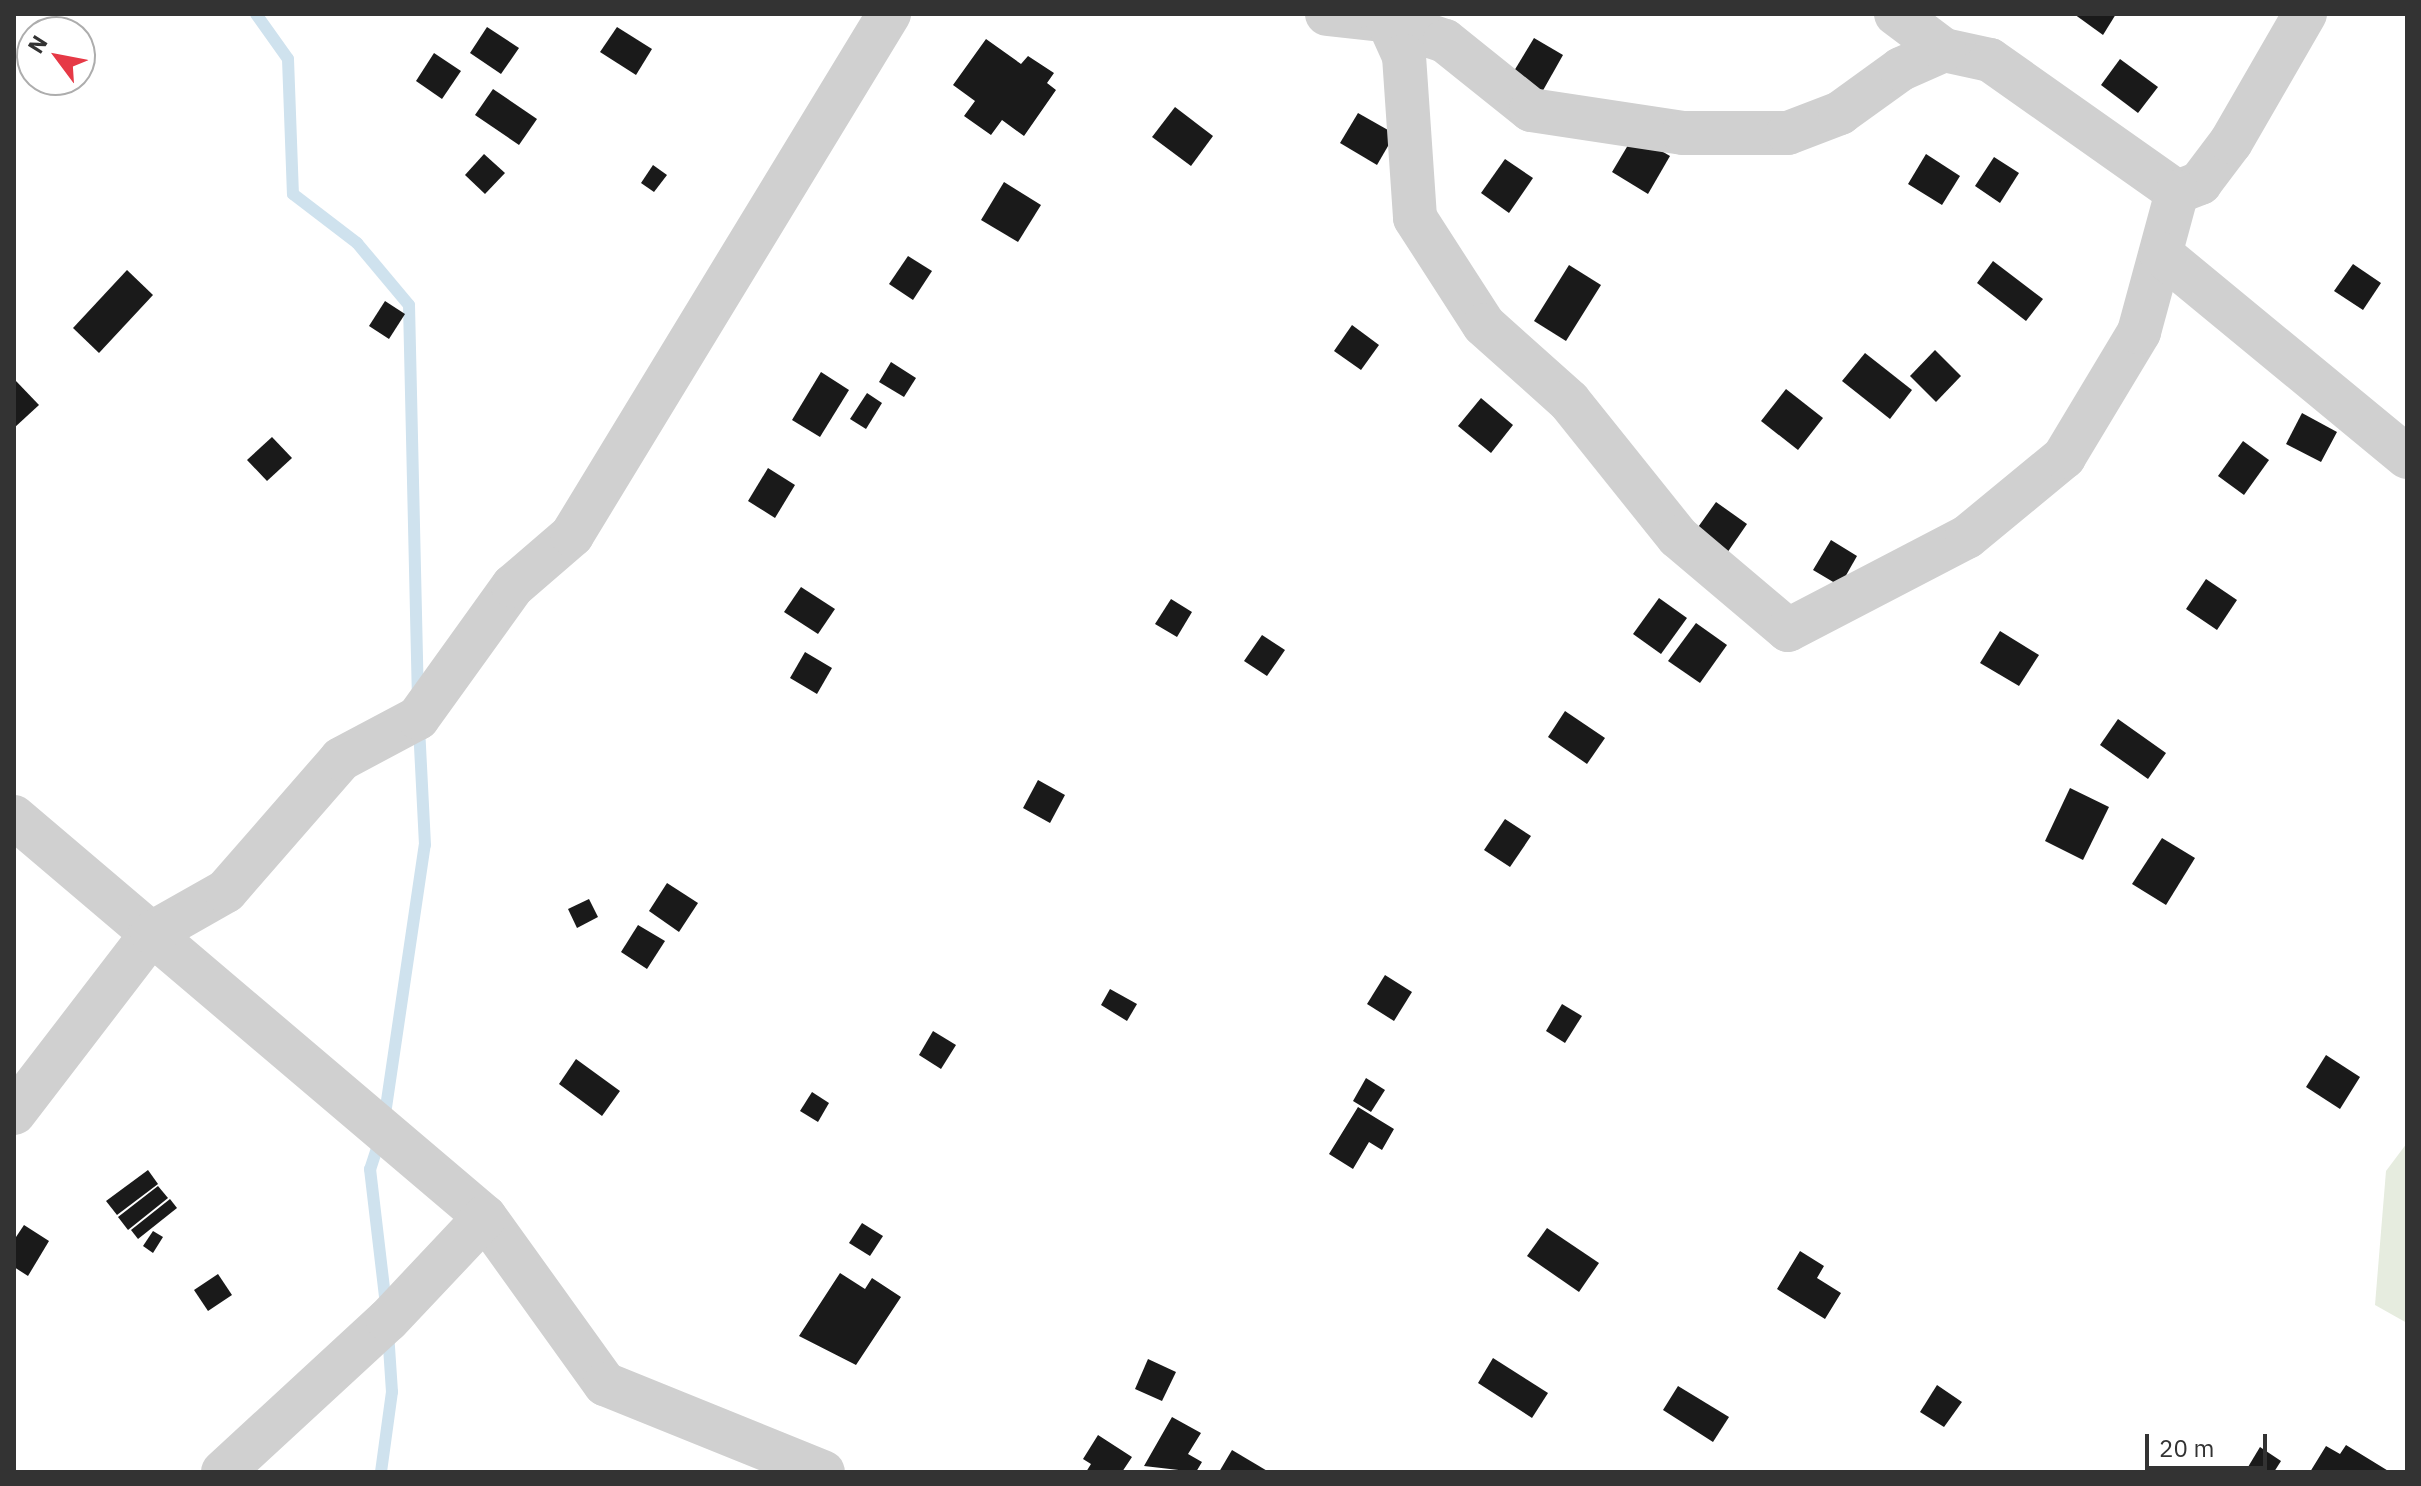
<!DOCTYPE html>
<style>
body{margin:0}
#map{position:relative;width:2421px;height:1486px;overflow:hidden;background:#fff;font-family:"IBM Plex Sans",sans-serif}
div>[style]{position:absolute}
.green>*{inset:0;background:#e6ecdf}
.stream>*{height:12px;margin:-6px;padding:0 6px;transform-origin:6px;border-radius:6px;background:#cfe2ee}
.building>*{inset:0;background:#1a1a1a}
.minor>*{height:44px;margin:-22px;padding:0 22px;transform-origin:22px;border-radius:22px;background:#d0d0d0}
span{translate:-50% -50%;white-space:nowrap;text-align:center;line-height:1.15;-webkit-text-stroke:8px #fff;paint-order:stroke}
.frame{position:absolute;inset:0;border:16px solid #333;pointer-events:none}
.north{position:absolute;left:16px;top:16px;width:80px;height:80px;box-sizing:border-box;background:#fff;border:2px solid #adadad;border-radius:50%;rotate:302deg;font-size:22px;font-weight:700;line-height:32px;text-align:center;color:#333}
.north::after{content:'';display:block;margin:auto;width:28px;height:36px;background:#e63946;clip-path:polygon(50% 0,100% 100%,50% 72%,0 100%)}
.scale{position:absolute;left:2145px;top:1434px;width:122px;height:36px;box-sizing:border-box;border:4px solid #333;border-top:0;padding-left:10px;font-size:24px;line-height:28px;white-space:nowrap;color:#333;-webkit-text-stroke:6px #fff;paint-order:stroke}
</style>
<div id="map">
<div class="green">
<div style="clip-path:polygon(2407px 1143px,2407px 1323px,2375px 1305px,2386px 1171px)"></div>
</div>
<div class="stream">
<div style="left:256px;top:14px;width:55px;rotate:54.6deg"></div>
<div style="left:288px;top:59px;width:135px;rotate:87.9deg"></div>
<div style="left:293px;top:194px;width:81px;rotate:37.4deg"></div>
<div style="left:357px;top:243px;width:81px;rotate:50deg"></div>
<div style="left:409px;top:305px;width:391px;rotate:88.7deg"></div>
<div style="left:384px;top:1121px;width:279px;rotate:-81.6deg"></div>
<div style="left:425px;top:845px;width:119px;rotate:-92.9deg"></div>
<div style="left:380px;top:1139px;width:32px;rotate:108deg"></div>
<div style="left:370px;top:1169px;width:138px;rotate:83.3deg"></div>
<div style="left:381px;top:1472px;width:81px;rotate:-82.2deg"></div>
<div style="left:392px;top:1392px;width:60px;rotate:-93.8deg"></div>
</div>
<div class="building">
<div style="clip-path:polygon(2074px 14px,2116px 14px,2103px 35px)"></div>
<div style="clip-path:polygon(487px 27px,519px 48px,501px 74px,470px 53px)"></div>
<div style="clip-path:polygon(617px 27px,652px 49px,636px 75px,600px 52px)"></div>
<div style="clip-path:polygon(1534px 38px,1563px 55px,1541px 94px,1511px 76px)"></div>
<div style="clip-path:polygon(986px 39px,1021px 64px,1028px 56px,1054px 73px,1047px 83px,1056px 90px,1024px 136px,1002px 120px,991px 135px,964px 116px,975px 101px,953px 85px)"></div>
<div style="clip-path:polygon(434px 53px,461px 71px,442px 99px,416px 81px)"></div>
<div style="clip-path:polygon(2120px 59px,2158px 87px,2138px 113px,2101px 85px)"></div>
<div style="clip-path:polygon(493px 89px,537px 119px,519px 145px,475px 115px)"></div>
<div style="clip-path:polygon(1175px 107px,1213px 136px,1191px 166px,1152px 137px)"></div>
<div style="clip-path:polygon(1358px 113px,1395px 134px,1377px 165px,1340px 143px)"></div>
<div style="clip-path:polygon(1634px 135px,1670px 156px,1648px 194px,1612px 172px)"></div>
<div style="clip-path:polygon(484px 154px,505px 173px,485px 194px,465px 175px)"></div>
<div style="clip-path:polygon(1926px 154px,1960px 176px,1942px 205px,1908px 184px)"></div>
<div style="clip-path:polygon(1994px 157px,2019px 173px,2000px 203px,1975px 186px)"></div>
<div style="clip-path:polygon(1505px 159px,1533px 178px,1509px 213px,1481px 193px)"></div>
<div style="clip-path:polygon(653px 165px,667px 175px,654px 192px,641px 183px)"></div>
<div style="clip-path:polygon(1004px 182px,1041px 205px,1018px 242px,981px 220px)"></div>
<div style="clip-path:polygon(908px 256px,932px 271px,913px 300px,889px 284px)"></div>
<div style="clip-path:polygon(1993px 261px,2043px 299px,2026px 321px,1977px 283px)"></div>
<div style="clip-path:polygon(2353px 264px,2381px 283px,2363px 310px,2334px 291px)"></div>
<div style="clip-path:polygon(1569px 265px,1601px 285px,1566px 341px,1534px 321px)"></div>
<div style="clip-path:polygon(127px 270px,153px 295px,99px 353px,73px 328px)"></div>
<div style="clip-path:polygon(385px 301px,405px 314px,389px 339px,369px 326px)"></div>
<div style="clip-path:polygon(1352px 325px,1379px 345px,1361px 370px,1334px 351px)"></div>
<div style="clip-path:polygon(1935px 350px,1961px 376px,1936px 402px,1910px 376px)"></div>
<div style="clip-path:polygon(1865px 353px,1912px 390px,1890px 419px,1842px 381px)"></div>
<div style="clip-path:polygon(891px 362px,916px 378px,904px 397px,879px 382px)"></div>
<div style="clip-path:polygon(821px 372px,849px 390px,820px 437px,792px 420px)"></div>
<div style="clip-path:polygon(16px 381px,39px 405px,14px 428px,14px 383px)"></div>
<div style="clip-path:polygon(1786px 389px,1823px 418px,1798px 450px,1761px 421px)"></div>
<div style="clip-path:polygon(867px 393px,882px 403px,866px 429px,850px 419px)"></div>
<div style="clip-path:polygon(1481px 398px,1513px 425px,1491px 453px,1458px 426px)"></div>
<div style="clip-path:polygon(2302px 413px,2337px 432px,2321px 462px,2286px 444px)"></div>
<div style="clip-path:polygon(272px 437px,292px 458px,267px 481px,247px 460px)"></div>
<div style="clip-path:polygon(2243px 441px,2269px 460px,2244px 495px,2218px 476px)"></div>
<div style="clip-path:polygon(768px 468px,795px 485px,775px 518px,748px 501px)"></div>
<div style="clip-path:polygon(1716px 502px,1747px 524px,1727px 553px,1696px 530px)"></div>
<div style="clip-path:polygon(1831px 540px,1857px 556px,1840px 586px,1813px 570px)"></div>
<div style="clip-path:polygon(2206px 579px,2237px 600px,2217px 630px,2186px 609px)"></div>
<div style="clip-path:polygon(801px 587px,835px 609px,818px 634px,784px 612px)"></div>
<div style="clip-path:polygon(1659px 598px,1687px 618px,1661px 654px,1633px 634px)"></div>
<div style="clip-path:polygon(1171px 599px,1192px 612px,1177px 637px,1155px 624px)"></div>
<div style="clip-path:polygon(1696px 623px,1727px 645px,1700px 683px,1668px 661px)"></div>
<div style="clip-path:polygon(2000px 631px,2039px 655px,2019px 686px,1980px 663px)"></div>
<div style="clip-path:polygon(1262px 635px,1285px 650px,1267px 676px,1244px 661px)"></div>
<div style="clip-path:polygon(805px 652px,832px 668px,817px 694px,790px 678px)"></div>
<div style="clip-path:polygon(1565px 711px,1605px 738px,1587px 764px,1548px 737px)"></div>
<div style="clip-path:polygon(2118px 719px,2166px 753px,2148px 779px,2100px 745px)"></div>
<div style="clip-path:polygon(1038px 780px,1065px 795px,1050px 823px,1023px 808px)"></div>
<div style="clip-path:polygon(2070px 788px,2109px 807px,2083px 860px,2045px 841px)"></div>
<div style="clip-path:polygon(1505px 819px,1531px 836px,1510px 867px,1484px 850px)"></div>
<div style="clip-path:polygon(2162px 838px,2195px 858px,2166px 905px,2132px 884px)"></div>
<div style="clip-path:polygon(667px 883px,698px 903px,679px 932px,649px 911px)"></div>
<div style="clip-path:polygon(589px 899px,598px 917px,577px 928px,568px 909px)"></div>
<div style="clip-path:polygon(638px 925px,665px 941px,647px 969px,621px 952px)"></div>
<div style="clip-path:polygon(1385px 975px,1412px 992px,1394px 1021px,1367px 1004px)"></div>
<div style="clip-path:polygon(1110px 989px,1137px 1004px,1127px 1021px,1101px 1005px)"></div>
<div style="clip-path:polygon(1562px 1004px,1582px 1016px,1565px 1043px,1546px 1031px)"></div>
<div style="clip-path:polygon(933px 1031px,956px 1045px,941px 1069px,919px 1055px)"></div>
<div style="clip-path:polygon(2326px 1055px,2360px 1077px,2340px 1109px,2306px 1087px)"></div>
<div style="clip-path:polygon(576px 1059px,620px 1091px,602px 1116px,559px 1084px)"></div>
<div style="clip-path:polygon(1366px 1078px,1385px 1090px,1371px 1112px,1353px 1101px)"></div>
<div style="clip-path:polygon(812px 1092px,829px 1103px,818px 1122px,800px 1111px)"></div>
<div style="clip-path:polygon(1358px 1107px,1394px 1129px,1382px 1150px,1369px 1142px,1353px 1169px,1329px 1154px)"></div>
<div style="clip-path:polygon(148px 1170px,158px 1184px,117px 1215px,106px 1201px)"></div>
<div style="clip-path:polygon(158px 1186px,168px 1198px,128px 1230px,118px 1217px)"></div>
<div style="clip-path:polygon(170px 1199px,177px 1208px,138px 1239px,131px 1230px)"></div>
<div style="clip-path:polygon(862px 1223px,883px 1236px,870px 1256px,849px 1243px)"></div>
<div style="clip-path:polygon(24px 1225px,49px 1241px,28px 1276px,14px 1267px,14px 1240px)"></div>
<div style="clip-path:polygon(1547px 1228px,1599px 1263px,1579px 1292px,1527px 1256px)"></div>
<div style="clip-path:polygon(153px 1231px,163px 1237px,153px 1253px,143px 1246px)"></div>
<div style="clip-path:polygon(1800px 1251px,1824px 1266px,1817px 1278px,1841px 1293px,1825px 1319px,1777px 1289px)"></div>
<div style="clip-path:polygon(840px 1273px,865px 1289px,872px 1278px,901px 1297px,856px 1365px,799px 1336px)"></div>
<div style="clip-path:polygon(218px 1274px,232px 1295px,208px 1311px,194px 1290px)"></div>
<div style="clip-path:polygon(1493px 1358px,1548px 1393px,1532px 1418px,1478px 1383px)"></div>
<div style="clip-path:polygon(1148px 1359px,1176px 1372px,1162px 1401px,1135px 1389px)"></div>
<div style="clip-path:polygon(1937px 1385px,1962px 1402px,1944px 1427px,1920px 1412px)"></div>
<div style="clip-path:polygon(1678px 1386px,1729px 1417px,1713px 1442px,1663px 1410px)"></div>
<div style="clip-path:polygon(1172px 1417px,1201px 1433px,1188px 1454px,1202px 1462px,1196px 1472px,1144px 1466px)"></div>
<div style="clip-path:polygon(1098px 1435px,1132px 1457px,1122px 1472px,1086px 1472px,1091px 1464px,1083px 1459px)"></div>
<div style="clip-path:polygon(2346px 1445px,2390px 1472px,2310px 1472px,2326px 1446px,2340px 1454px)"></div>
<div style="clip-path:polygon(2260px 1447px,2281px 1461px,2274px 1472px,2245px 1472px)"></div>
<div style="clip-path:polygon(1232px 1450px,1269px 1472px,1219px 1472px)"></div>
</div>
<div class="minor">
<div style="left:1327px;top:14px;width:55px;rotate:6.2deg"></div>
<div style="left:1382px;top:20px;width:66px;rotate:18.4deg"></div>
<div style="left:1445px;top:41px;width:110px;rotate:38.7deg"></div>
<div style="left:1531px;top:110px;width:154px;rotate:8.6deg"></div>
<div style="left:1683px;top:133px;width:105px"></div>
<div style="left:1788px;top:133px;width:56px;rotate:-21deg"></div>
<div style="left:1840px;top:113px;width:75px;rotate:-35.8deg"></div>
<div style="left:1901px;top:69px;width:47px;rotate:-23.8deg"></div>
<div style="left:1944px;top:50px;width:47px;rotate:12.3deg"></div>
<div style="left:1990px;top:60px;width:229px;rotate:35.2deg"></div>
<div style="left:2177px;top:192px;width:25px;rotate:-21deg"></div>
<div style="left:2200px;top:183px;width:51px;rotate:-52.9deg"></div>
<div style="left:2231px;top:142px;width:148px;rotate:-60deg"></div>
<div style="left:1385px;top:14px;width:46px;rotate:65.7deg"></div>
<div style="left:1404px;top:56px;width:162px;rotate:86.1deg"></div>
<div style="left:1415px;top:218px;width:127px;rotate:57.2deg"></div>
<div style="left:1484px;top:325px;width:114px;rotate:41.8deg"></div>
<div style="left:1569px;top:401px;width:174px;rotate:51.3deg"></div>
<div style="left:1678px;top:537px;width:144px;rotate:40.2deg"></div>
<div style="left:1788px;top:630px;width:202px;rotate:-27.5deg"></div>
<div style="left:1967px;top:537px;width:126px;rotate:-39.5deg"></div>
<div style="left:2064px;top:457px;width:146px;rotate:-59deg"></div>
<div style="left:2139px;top:332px;width:145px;rotate:-74.8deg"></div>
<div style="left:1896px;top:14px;width:60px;rotate:36.9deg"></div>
<div style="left:2161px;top:254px;width:319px;rotate:39.5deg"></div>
<div style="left:14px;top:817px;width:618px;rotate:40.34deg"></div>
<div style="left:485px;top:1217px;width:206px;rotate:54.3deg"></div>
<div style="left:605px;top:1384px;width:235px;rotate:22deg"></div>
<div style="left:14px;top:1113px;width:227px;rotate:-52.5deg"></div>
<div style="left:152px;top:933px;width:85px;rotate:-29.6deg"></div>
<div style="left:226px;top:891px;width:175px;rotate:-48.9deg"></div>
<div style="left:341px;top:759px;width:87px;rotate:-28deg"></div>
<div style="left:418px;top:718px;width:163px;rotate:-54.3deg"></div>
<div style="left:513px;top:586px;width:78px;rotate:-40.8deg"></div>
<div style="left:572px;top:535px;width:610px;rotate:-58.68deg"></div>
<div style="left:223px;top:1472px;width:224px;rotate:-42.7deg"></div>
<div style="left:388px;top:1320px;width:141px;rotate:-46.7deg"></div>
</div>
<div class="frame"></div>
<div class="north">N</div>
<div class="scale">20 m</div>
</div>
